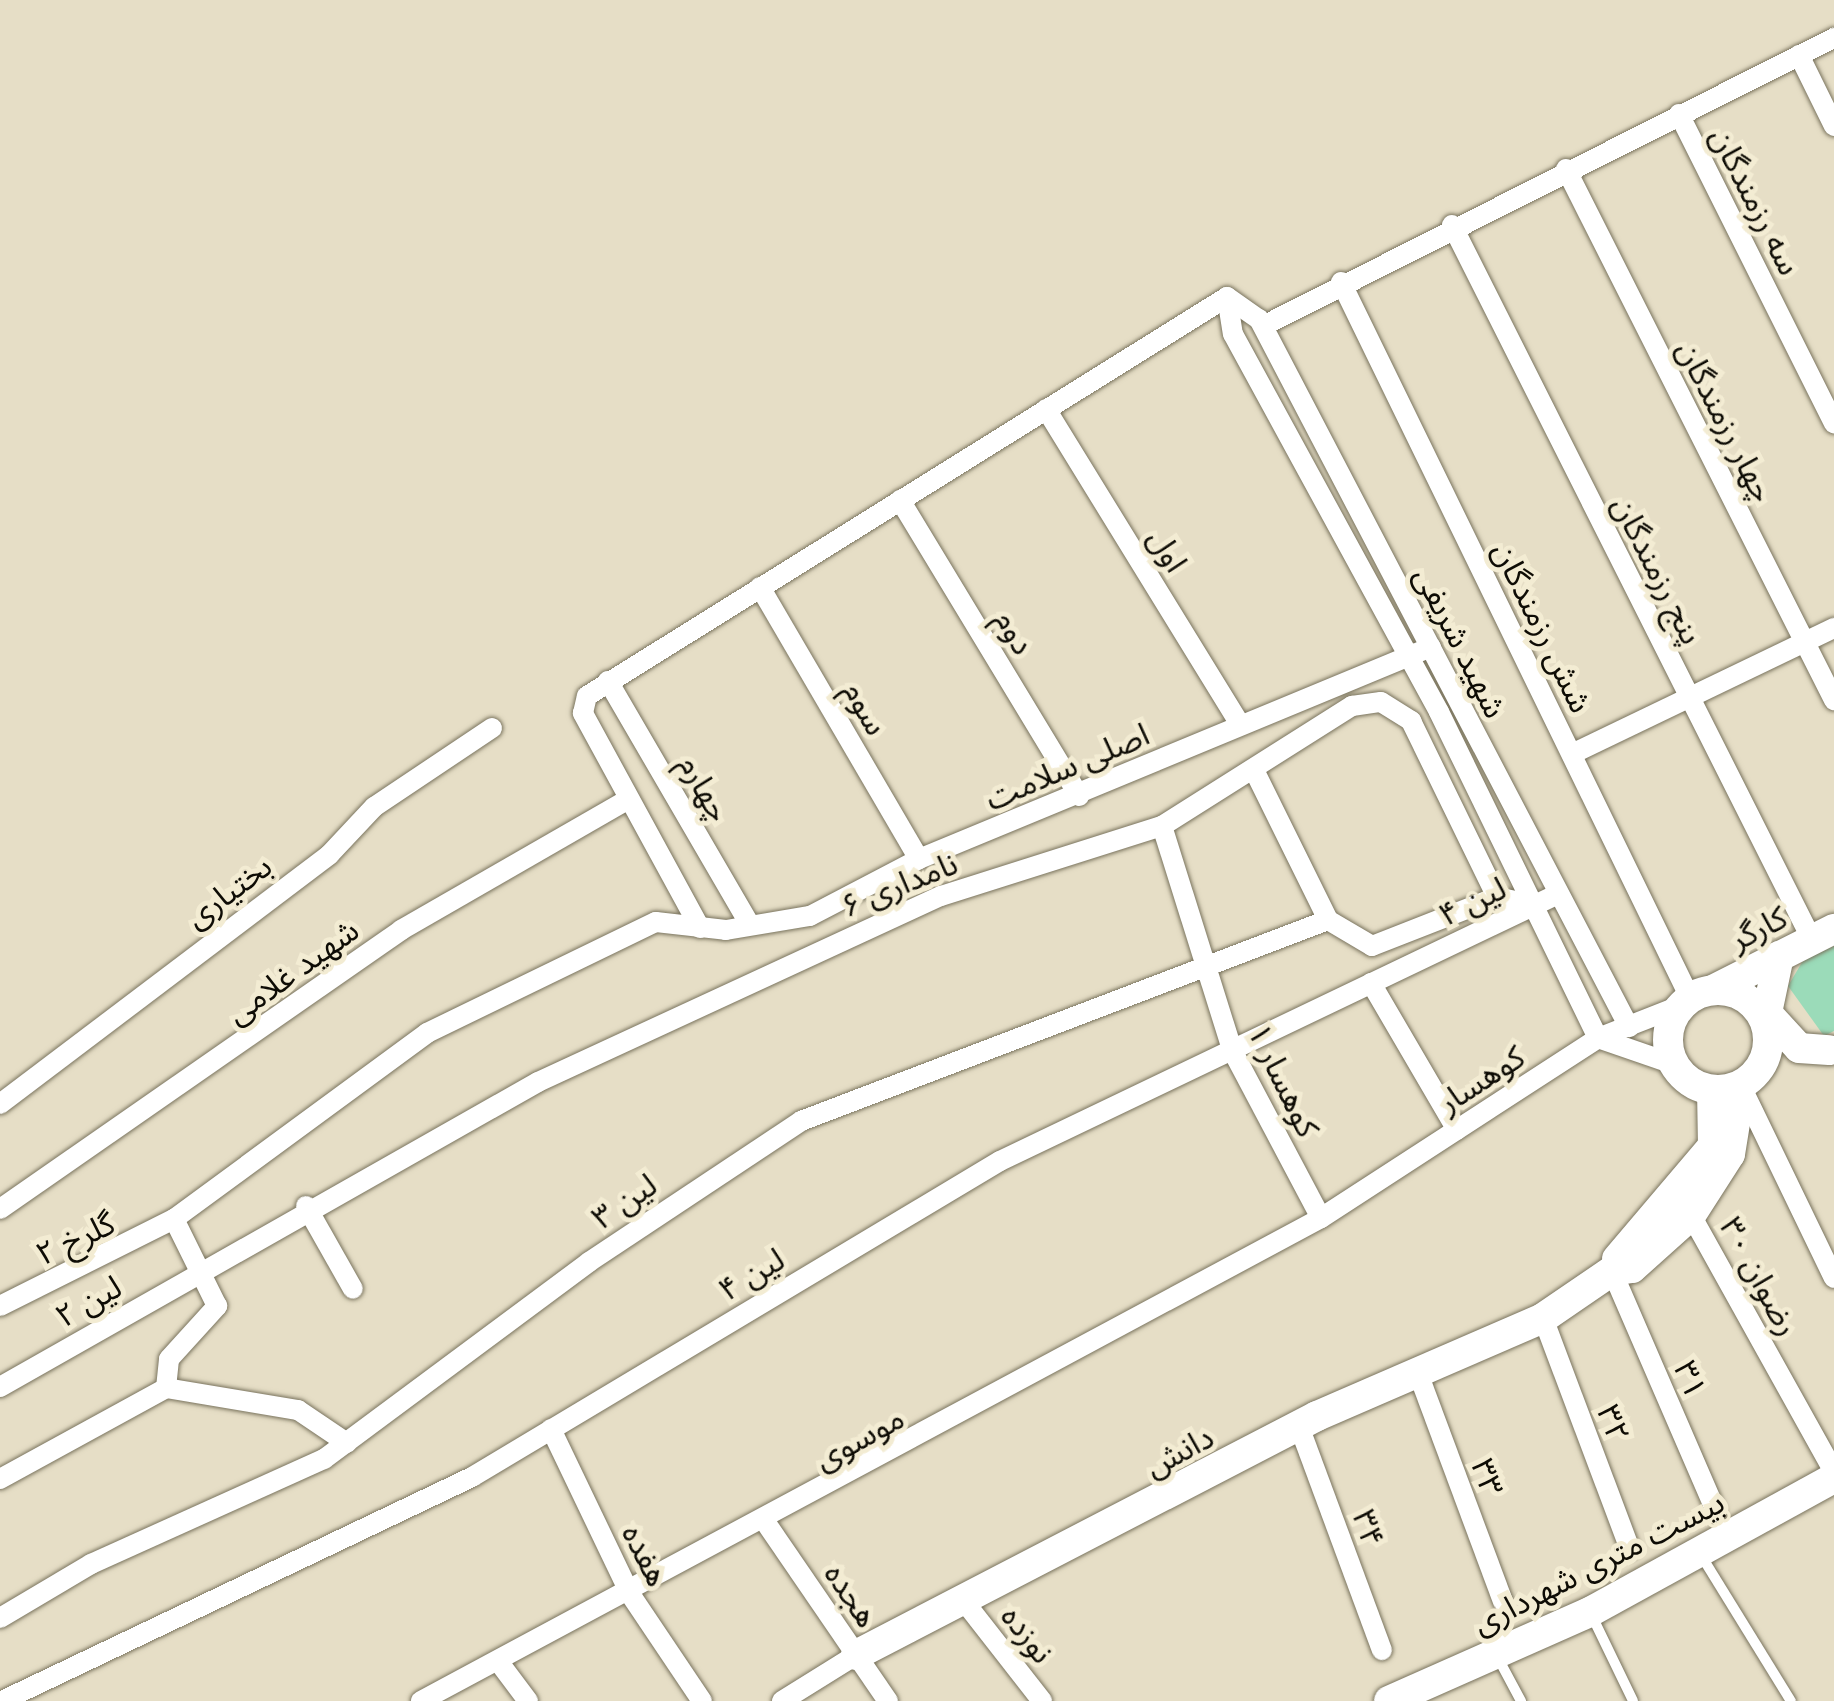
<!DOCTYPE html>
<meta charset="utf-8">
<style>
body{margin:0}
#map{position:relative;width:1834px;height:1701px;overflow:hidden;background:#e6dec6;font-family:"Noto Sans","Noto Sans Arabic",sans-serif}
div>[style]{position:absolute}
.green>*{inset:0;background:#9bdbb9}
.roads{filter:drop-shadow(0 0 2px #79735d) drop-shadow(0 0 2px #79735d)}
.lane>*{height:10px;margin:-5px;padding:0 5px;transform-origin:5px;border-radius:5px;background:#fff}
.street>*{height:20px;margin:-10px;padding:0 10px;transform-origin:10px;border-radius:10px;background:#fff}
.secondary>*{height:30px;margin:-15px;padding:0 15px;transform-origin:15px;border-radius:15px;background:#fff}
.secondary>.ring{margin:-15px;padding:0;box-sizing:content-box;background:none;border:30px solid #fff;border-radius:50%}
span{translate:-50% -50%;white-space:nowrap;text-align:center;line-height:1.15;-webkit-text-stroke:10px #f3ecd3;paint-order:stroke}
.street-label{font-size:32px;color:#0e0c05}
</style>
<div id="map">
<div class="green">
<div style="clip-path:polygon(1834px 946px,1834px 1031px,1824px 1036px,1788px 986px,1804px 959px)"></div>
</div>
<div class="roads">
<div class="lane">
<div style="left:1702px;top:1557px;width:169px;rotate:58.3deg"></div>
<div style="left:1592px;top:1616px;width:94px;rotate:64.2deg"></div>
<div style="left:1498px;top:1658px;width:49px;rotate:61.9deg"></div>
</div>
<div class="street">
<div style="left:1799px;top:55px;width:79px;rotate:63.8deg"></div>
<div style="left:1679px;top:114px;width:346px;rotate:63.4deg"></div>
<div style="left:1566px;top:169px;width:595px;rotate:63.22deg"></div>
<div style="left:1452px;top:225px;width:801px;rotate:63.27deg"></div>
<div style="left:1341px;top:282px;width:797px;rotate:64.01deg"></div>
<div style="left:1227px;top:297px;width:39px;rotate:35deg"></div>
<div style="left:1259px;top:319px;width:799px;rotate:62.41deg"></div>
<div style="left:1227px;top:297px;width:37px;rotate:81deg"></div>
<div style="left:1233px;top:334px;width:430px;rotate:61.4deg"></div>
<div style="left:1439px;top:712px;width:363px;rotate:64deg"></div>
<div style="left:1263px;top:326px;width:640px;rotate:-26.77deg"></div>
<div style="left:1046px;top:409px;width:369px;rotate:58.4deg"></div>
<div style="left:900px;top:500px;width:346px;rotate:58.8deg"></div>
<div style="left:760px;top:587px;width:315px;rotate:59.7deg"></div>
<div style="left:608px;top:681px;width:282px;rotate:59.8deg"></div>
<div style="left:1572px;top:754px;width:291px;rotate:-25.7deg"></div>
<div style="left:1254px;top:770px;width:167px;rotate:63.7deg"></div>
<div style="left:1328px;top:920px;width:51px;rotate:30.6deg"></div>
<div style="left:1372px;top:946px;width:134px;rotate:-21.4deg"></div>
<div style="left:1162px;top:826px;width:235px;rotate:72.6deg"></div>
<div style="left:1232px;top:1050px;width:190px;rotate:62.1deg"></div>
<div style="left:700px;top:928px;width:245px;rotate:-118.6deg"></div>
<div style="left:583px;top:713px;width:17px;rotate:-77deg"></div>
<div style="left:587px;top:696px;width:754px;rotate:-31.94deg"></div>
<div style="left:1371px;top:983px;width:170px;rotate:59.7deg"></div>
<div style="left:1598px;top:1038px;width:79px;rotate:19.1deg"></div>
<div style="left:1741px;top:1086px;width:213px;rotate:64.2deg"></div>
<div style="left:0;top:1104px;width:413px;rotate:-37.1deg"></div>
<div style="left:329px;top:855px;width:66px;rotate:-46.8deg"></div>
<div style="left:374px;top:807px;width:142px;rotate:-33.8deg"></div>
<div style="left:306px;top:1206px;width:95px;rotate:60.5deg"></div>
<div style="left:0;top:1209px;width:489px;rotate:-34.8deg"></div>
<div style="left:401px;top:930px;width:263px;rotate:-29.9deg"></div>
<div style="left:1691px;top:1215px;width:294px;rotate:60.9deg"></div>
<div style="left:1612px;top:1271px;width:262px;rotate:66.6deg"></div>
<div style="left:0;top:1306px;width:195px;rotate:-26.6deg"></div>
<div style="left:174px;top:1219px;width:314px;rotate:-36.3deg"></div>
<div style="left:427px;top:1033px;width:254px;rotate:-25.9deg"></div>
<div style="left:656px;top:922px;width:70px;rotate:6.5deg"></div>
<div style="left:726px;top:930px;width:85px;rotate:-9.5deg"></div>
<div style="left:810px;top:916px;width:123px;rotate:-27.6deg"></div>
<div style="left:919px;top:859px;width:554px;rotate:-22.49deg"></div>
<div style="left:1543px;top:1318px;width:247px;rotate:69.4deg"></div>
<div style="left:1418px;top:1373px;width:244px;rotate:69.6deg"></div>
<div style="left:0;top:1387px;width:618px;rotate:-29.55deg"></div>
<div style="left:538px;top:1082px;width:444px;rotate:-24.8deg"></div>
<div style="left:941px;top:896px;width:232px;rotate:-17.6deg"></div>
<div style="left:1162px;top:826px;width:225px;rotate:-32.3deg"></div>
<div style="left:1352px;top:706px;width:29px;rotate:-8deg"></div>
<div style="left:1381px;top:702px;width:36px;rotate:32deg"></div>
<div style="left:1411px;top:721px;width:196px;rotate:64deg"></div>
<div style="left:1497px;top:897px;width:39px;rotate:12deg"></div>
<div style="left:166px;top:1388px;width:29px;rotate:-84deg"></div>
<div style="left:169px;top:1359px;width:72px;rotate:-47.8deg"></div>
<div style="left:217px;top:1306px;width:97px;rotate:-116.3deg"></div>
<div style="left:1299px;top:1426px;width:239px;rotate:69.7deg"></div>
<div style="left:551px;top:1429px;width:183px;rotate:64.4deg"></div>
<div style="left:630px;top:1594px;width:129px;rotate:56.1deg"></div>
<div style="left:0;top:1479px;width:189px;rotate:-28.7deg"></div>
<div style="left:166px;top:1388px;width:134px;rotate:9.5deg"></div>
<div style="left:298px;top:1410px;width:59px;rotate:34deg"></div>
<div style="left:766px;top:1523px;width:216px;rotate:55.6deg"></div>
<div style="left:967px;top:1605px;width:122px;rotate:52deg"></div>
<div style="left:0;top:1618px;width:106px;rotate:-30.7deg"></div>
<div style="left:91px;top:1564px;width:256px;rotate:-24.3deg"></div>
<div style="left:324px;top:1459px;width:330px;rotate:-36.6deg"></div>
<div style="left:589px;top:1262px;width:255px;rotate:-33.6deg"></div>
<div style="left:801px;top:1121px;width:564px;rotate:-20.88deg"></div>
<div style="left:498px;top:1661px;width:50px;rotate:53.1deg"></div>
<div style="left:2px;top:1701px;width:521px;rotate:-25.48deg"></div>
<div style="left:472px;top:1477px;width:615px;rotate:-30.9deg"></div>
<div style="left:1000px;top:1161px;width:616px;rotate:-25.57deg"></div>
<div style="left:421px;top:1701px;width:1021px;rotate:-28.22deg"></div>
<div style="left:1321px;top:1218px;width:330px;rotate:-33deg"></div>
<div style="left:1598px;top:1038px;width:90px;rotate:-21.4deg"></div>
<div style="left:782px;top:1701px;width:87px;rotate:-31.9deg"></div>
</div>
<div class="secondary">
<div style="left:1779px;top:956px;width:58px;rotate:101.9deg"></div>
<div style="left:1767px;top:1013px;width:47px;rotate:47.6deg"></div>
<div style="left:1799px;top:1048px;width:30px;rotate:4deg"></div>
<div class="ring" style="left:1668px;top:990px;width:70px;height:70px"></div>
<div style="left:1713px;top:990px;width:136px;rotate:-26.8deg"></div>
<div style="left:1617px;top:1259px;width:148px;rotate:-49.7deg"></div>
<div style="left:1713px;top:1146px;width:55px;rotate:-91deg"></div>
<div style="left:856px;top:1655px;width:519px;rotate:-27.4deg"></div>
<div style="left:1317px;top:1416px;width:246px;rotate:-23.4deg"></div>
<div style="left:1543px;top:1318px;width:83px;rotate:-34.3deg"></div>
<div style="left:1612px;top:1271px;width:20px;rotate:-9deg"></div>
<div style="left:1632px;top:1268px;width:79px;rotate:-41.9deg"></div>
<div style="left:1691px;top:1215px;width:72px;rotate:-57.4deg"></div>
<div style="left:1730px;top:1154px;width:69px;rotate:-80.8deg"></div>
<div style="left:1389px;top:1701px;width:220px;rotate:-23.9deg"></div>
<div style="left:1590px;top:1612px;width:278px;rotate:-28.8deg"></div>
</div>
</div>
<div class="street-label">
<span style="left:1756px;top:201px;rotate:63deg">سه رزمندگان</span>
<span style="left:1726px;top:421px;rotate:63deg">چهار رزمندگان</span>
<span style="left:1168px;top:550px;rotate:58deg">اول</span>
<span style="left:1658px;top:570px;rotate:63deg">پنج رزمندگان</span>
<span style="left:1543px;top:627px;rotate:64deg">شش رزمندگان</span>
<span style="left:1015px;top:632px;rotate:59deg">دوم</span>
<span style="left:1461px;top:642px;rotate:63deg">شهید شریفی</span>
<span style="left:866px;top:708px;rotate:60deg">سوم</span>
<span style="left:1067px;top:766px;rotate:-23deg">اصلی سلامت</span>
<span style="left:705px;top:788px;rotate:60deg">چهارم</span>
<span style="left:899px;top:884px;rotate:-22deg">نامداری ۶</span>
<span style="left:228px;top:891px;rotate:-37deg">بختیاری</span>
<span style="left:1472px;top:901px;rotate:-26deg">لین ۴</span>
<span style="left:1758px;top:928px;rotate:-27deg">کارگر</span>
<span style="left:292px;top:971px;rotate:-36deg">شهید غلامی</span>
<span style="left:1481px;top:1079px;rotate:-33deg">کوهسار</span>
<span style="left:1284px;top:1080px;rotate:64deg">کوهسار ۱</span>
<span style="left:624px;top:1201px;rotate:-35deg">لین ۳</span>
<span style="left:75px;top:1238px;rotate:-25deg">گلرخ ۲</span>
<span style="left:751px;top:1274px;rotate:-31deg">لین ۴</span>
<span style="left:1760px;top:1276px;rotate:61deg">رضوان ۳۰</span>
<span style="left:88px;top:1301px;rotate:-30deg">لین ۲</span>
<span style="left:1691px;top:1379px;rotate:67deg">۳۱</span>
<span style="left:1614px;top:1423px;rotate:69deg">۳۲</span>
<span style="left:859px;top:1438px;rotate:-29deg">موسوی</span>
<span style="left:1179px;top:1451px;rotate:-28deg">دانش</span>
<span style="left:1488px;top:1477px;rotate:70deg">۳۳</span>
<span style="left:1369px;top:1528px;rotate:70deg">۳۴</span>
<span style="left:646px;top:1555px;rotate:63deg">هفده</span>
<span style="left:1598px;top:1562px;rotate:-27deg">بیست متری شهرداری</span>
<span style="left:852px;top:1595px;rotate:56deg">هجده</span>
<span style="left:1028px;top:1634px;rotate:52deg">نوزده</span>
</div>
</div>
